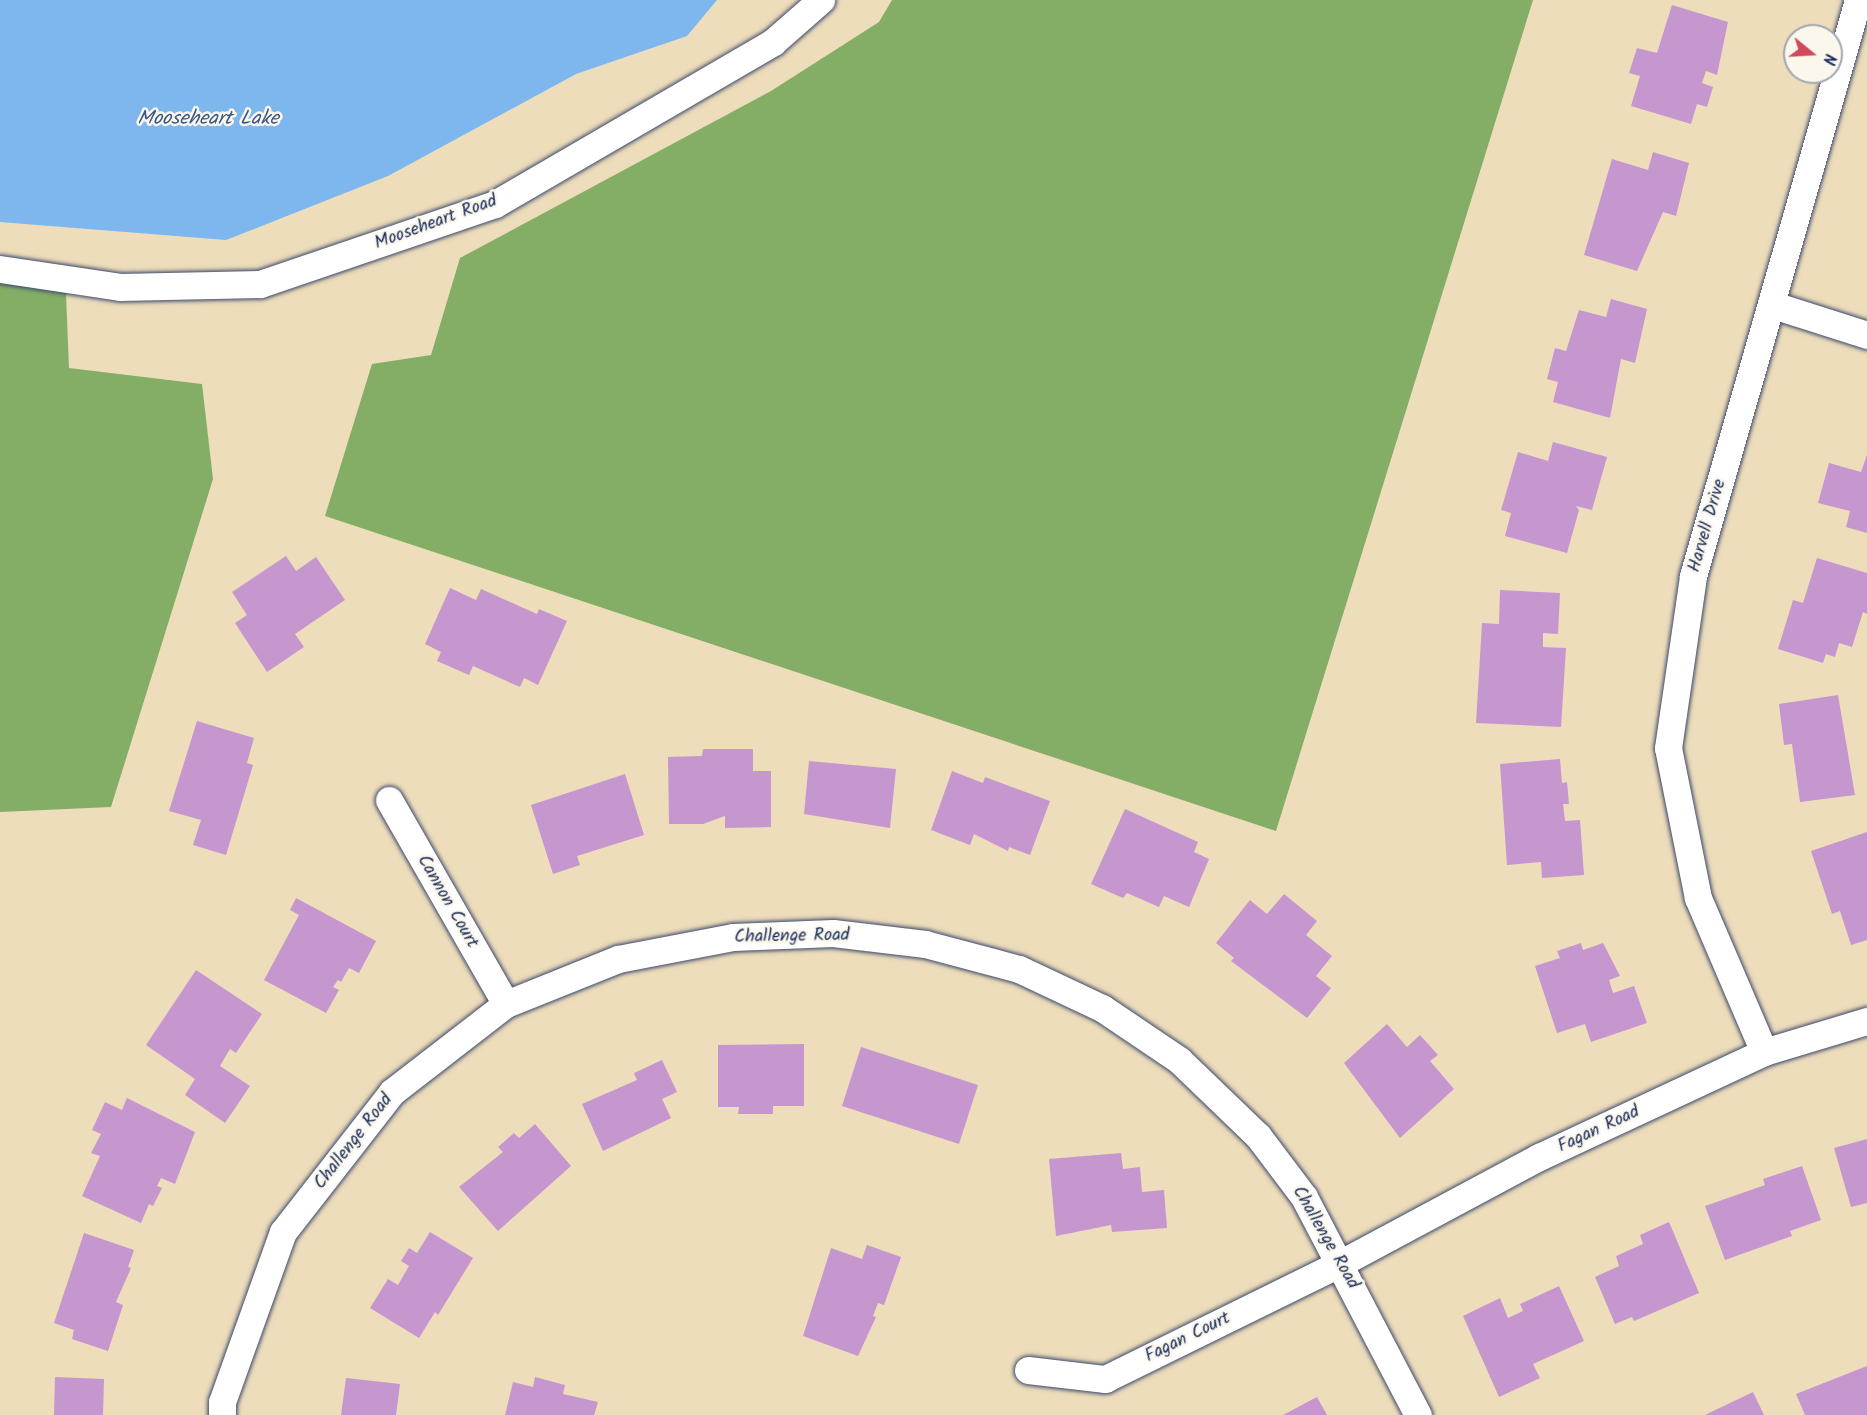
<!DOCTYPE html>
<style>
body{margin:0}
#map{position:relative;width:1867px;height:1415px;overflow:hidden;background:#edb;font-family:Kalam,sans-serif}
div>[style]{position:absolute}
.forest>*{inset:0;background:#84ae66}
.water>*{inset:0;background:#7eb6ee}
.building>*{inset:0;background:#c696cf}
.roads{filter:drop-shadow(0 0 2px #3b496c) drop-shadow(0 0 2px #3b496c)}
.street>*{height:27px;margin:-13.5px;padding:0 13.5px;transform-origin:13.5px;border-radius:13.5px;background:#fff}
span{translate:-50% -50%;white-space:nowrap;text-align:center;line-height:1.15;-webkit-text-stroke:5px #fbf7ec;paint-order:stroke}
.street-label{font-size:18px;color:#1b2f5e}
.water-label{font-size:20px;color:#395889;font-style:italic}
.north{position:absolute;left:1783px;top:24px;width:60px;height:60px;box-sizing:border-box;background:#fbf7ec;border:2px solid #a1a7b3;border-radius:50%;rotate:108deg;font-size:16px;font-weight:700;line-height:24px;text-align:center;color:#1b2f5e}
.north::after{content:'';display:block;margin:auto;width:21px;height:27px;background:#d1495b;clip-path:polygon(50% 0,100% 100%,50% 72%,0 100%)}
</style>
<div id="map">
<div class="forest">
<div style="clip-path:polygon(892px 0,1533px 0,1276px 831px,325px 516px,372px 364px,431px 355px,460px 258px,771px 91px,879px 22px)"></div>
<div style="clip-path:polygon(0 281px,66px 293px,69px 368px,202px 384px,213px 479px,111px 807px,0 812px)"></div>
</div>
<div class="water">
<div style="clip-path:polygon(0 0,717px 0,687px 36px,576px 74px,388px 176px,226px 240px,0 222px)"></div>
</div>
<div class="building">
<div style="clip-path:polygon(1672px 5px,1728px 22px,1717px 75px,1706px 71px,1702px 83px,1713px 87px,1707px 107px,1697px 104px,1691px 124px,1631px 106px,1640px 76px,1629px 73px,1637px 48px,1657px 53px)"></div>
<div style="clip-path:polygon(1653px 152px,1689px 163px,1676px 216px,1663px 212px,1637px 271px,1584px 255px,1612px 159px,1648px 170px)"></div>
<div style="clip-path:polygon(1611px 299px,1647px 309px,1635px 363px,1621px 359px,1610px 418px,1553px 402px,1558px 382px,1547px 379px,1555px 348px,1566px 351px,1579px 310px,1606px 317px)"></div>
<div style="clip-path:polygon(1553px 442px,1607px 457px,1592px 510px,1576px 506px,1579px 510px,1567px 553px,1505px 536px,1511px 513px,1501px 510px,1518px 452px,1548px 461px)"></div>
<div style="clip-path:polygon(1867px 455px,1867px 533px,1846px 527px,1850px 511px,1818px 503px,1829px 463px,1861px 472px)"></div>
<div style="clip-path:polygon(286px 556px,296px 571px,316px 557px,345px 600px,295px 634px,304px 647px,267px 672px,235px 623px,247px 615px,232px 592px)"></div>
<div style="clip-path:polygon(1817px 558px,1867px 573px,1867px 614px,1863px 612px,1852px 647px,1839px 643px,1835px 657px,1826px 654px,1823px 663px,1778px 649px,1793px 600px,1803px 603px)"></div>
<div style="clip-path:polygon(450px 588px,476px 600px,481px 589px,537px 614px,539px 609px,567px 621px,538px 685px,524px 678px,520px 687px,473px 666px,469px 675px,437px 661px,441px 652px,425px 644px)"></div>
<div style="clip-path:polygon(1500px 590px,1560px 593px,1558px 634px,1543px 633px,1543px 647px,1566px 648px,1561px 727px,1476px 723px,1482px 623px,1499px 624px)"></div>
<div style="clip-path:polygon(1838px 695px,1855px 795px,1800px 802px,1792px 744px,1784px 745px,1779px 704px)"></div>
<div style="clip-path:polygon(197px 721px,254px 738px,247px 763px,253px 765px,226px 855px,193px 845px,201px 820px,169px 811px)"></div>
<div style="clip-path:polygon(703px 749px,753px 749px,753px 771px,771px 771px,771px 827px,725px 828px,725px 816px,703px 824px,669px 824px,668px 757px,702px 756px)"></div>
<div style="clip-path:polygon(1560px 759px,1562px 783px,1567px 782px,1569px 804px,1563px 804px,1565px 821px,1580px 820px,1584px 875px,1542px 878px,1541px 862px,1507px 865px,1500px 764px)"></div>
<div style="clip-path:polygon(809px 761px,896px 769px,890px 828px,804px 814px)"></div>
<div style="clip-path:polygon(952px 771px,983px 783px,985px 777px,1050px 801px,1030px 855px,1009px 847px,1008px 851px,974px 834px,970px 845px,931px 830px)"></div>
<div style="clip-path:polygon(625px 774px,644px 835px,577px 856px,580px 865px,553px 874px,531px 805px)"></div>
<div style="clip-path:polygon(1125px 809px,1198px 842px,1194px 852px,1209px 859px,1189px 907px,1164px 896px,1159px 907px,1127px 893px,1123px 898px,1091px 884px)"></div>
<div style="clip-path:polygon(1867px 832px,1867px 940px,1851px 945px,1840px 911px,1832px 914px,1811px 851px)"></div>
<div style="clip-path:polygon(1284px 894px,1317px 921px,1306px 935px,1332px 956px,1316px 976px,1331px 988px,1307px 1018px,1231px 961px,1234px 958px,1216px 943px,1250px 900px,1267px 914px)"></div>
<div style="clip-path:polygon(296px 898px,376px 941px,359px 973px,349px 968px,341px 982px,338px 980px,333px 987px,339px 990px,326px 1013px,264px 980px,299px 915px,290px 910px)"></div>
<div style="clip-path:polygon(1581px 943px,1583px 950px,1603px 943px,1620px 976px,1609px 980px,1613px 993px,1634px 986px,1647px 1023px,1591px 1042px,1585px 1024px,1557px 1033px,1535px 966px,1560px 958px,1557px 951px)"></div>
<div style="clip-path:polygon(196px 970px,262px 1014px,236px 1053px,230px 1049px,220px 1066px,250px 1086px,225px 1123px,185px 1095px,195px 1079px,146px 1045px)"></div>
<div style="clip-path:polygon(1387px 1024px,1407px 1047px,1420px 1035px,1438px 1055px,1430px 1061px,1454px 1089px,1400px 1138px,1344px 1063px)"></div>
<div style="clip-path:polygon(804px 1044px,804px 1106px,773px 1106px,773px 1114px,738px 1114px,739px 1107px,718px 1107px,718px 1045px)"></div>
<div style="clip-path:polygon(861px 1047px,978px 1085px,959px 1144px,842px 1106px)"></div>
<div style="clip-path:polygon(662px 1060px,677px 1092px,662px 1099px,671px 1118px,603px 1151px,582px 1104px,637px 1080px,634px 1073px)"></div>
<div style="clip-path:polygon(127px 1098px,195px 1132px,175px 1184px,161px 1178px,157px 1186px,162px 1188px,153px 1206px,149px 1204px,141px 1223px,82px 1196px,100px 1156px,91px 1153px,101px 1134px,92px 1130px,105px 1102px,122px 1110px)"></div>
<div style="clip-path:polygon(535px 1124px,571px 1166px,498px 1231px,459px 1187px,503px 1152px,498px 1147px,514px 1133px,519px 1138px)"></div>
<div style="clip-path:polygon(1867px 1139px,1867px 1203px,1851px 1207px,1834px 1148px)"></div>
<div style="clip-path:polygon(1121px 1153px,1123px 1169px,1140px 1167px,1142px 1192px,1164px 1190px,1167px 1228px,1112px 1232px,1111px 1225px,1056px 1236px,1049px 1159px)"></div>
<div style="clip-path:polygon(1802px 1166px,1821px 1220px,1790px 1231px,1792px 1236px,1725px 1260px,1705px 1206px,1765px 1185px,1763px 1179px)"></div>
<div style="clip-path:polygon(1669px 1222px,1699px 1293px,1634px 1321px,1632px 1317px,1615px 1324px,1595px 1277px,1619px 1266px,1616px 1256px,1643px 1244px,1640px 1235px)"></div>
<div style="clip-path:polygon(430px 1232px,473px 1258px,438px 1315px,435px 1312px,419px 1338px,370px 1308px,388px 1279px,398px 1285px,409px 1266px,401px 1261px,409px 1248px,417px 1253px)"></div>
<div style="clip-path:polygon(84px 1233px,134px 1250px,128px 1267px,131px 1268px,116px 1302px,123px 1305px,108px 1351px,72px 1339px,74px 1330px,54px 1323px)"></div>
<div style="clip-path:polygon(867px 1245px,901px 1257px,884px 1305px,878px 1303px,873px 1316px,876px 1317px,858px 1356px,803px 1336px,831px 1248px,862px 1259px)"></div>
<div style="clip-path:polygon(1559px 1286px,1584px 1341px,1533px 1364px,1540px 1378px,1499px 1397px,1463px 1316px,1500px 1298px,1508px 1318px,1523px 1311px,1520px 1304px)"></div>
<div style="clip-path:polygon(1867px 1366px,1867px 1415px,1805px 1415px,1796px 1394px)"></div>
<div style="clip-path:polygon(55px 1377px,104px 1379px,103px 1415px,54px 1415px)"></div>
<div style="clip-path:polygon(535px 1377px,565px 1385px,563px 1394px,598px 1402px,594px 1415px,505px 1415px,513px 1382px,533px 1387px)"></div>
<div style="clip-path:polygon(346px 1378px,400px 1384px,396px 1415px,341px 1415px)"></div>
<div style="clip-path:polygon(1753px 1392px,1764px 1415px,1705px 1415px)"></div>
<div style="clip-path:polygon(1317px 1397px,1327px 1415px,1283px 1415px)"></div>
</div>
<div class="roads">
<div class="street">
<div style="left:0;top:269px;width:121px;rotate:8.5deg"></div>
<div style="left:120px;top:287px;width:140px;rotate:-1.2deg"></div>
<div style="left:260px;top:284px;width:248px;rotate:-18.8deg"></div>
<div style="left:495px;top:204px;width:322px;rotate:-30.2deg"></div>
<div style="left:773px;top:42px;width:64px;rotate:-41.2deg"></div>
<div style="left:1773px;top:305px;width:99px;rotate:17.7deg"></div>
<div style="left:389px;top:800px;width:235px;rotate:60.2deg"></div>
<div style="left:1764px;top:1052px;width:168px;rotate:-113.2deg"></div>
<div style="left:1698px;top:898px;width:153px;rotate:-101.3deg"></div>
<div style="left:1668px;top:748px;width:174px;rotate:-81.7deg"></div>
<div style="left:1693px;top:576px;width:599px;rotate:-74.02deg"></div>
<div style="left:1028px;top:1370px;width:78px;rotate:6.7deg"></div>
<div style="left:1105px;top:1379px;width:263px;rotate:-26.2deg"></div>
<div style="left:1341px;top:1263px;width:225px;rotate:-28.2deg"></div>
<div style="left:1539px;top:1157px;width:248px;rotate:-25deg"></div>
<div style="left:1764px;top:1052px;width:108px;rotate:-16.8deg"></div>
<div style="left:222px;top:1415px;width:13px;rotate:-90deg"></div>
<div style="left:222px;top:1402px;width:181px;rotate:-70.3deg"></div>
<div style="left:283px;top:1232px;width:177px;rotate:-52.1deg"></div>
<div style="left:392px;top:1092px;width:144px;rotate:-37.7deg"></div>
<div style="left:506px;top:1004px;width:121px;rotate:-21.9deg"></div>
<div style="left:618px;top:959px;width:117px;rotate:-10.8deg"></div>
<div style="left:733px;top:937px;width:100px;rotate:-2.3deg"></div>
<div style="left:833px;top:933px;width:93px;rotate:6.8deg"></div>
<div style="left:925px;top:944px;width:97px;rotate:14.9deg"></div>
<div style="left:1019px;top:969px;width:92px;rotate:25.2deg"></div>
<div style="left:1102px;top:1008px;width:93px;rotate:34deg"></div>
<div style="left:1179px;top:1060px;width:110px;rotate:43.9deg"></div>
<div style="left:1258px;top:1136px;width:76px;rotate:53deg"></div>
<div style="left:1304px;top:1197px;width:246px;rotate:62.4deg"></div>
</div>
</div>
<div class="street-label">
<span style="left:436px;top:223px;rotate:-20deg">Mooseheart Road</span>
<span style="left:1708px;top:526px;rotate:-74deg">Harvell Drive</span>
<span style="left:447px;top:902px;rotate:60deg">Cannon Court</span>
<span style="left:792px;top:937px;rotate:-1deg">Challenge Road</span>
<span style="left:1599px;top:1130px;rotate:-25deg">Fagan Road</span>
<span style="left:354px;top:1142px;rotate:-52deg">Challenge Road</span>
<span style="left:1325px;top:1238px;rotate:60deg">Challenge Road</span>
<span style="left:1188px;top:1338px;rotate:-26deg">Fagan Court</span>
</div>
<div class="water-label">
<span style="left:208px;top:119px">Mooseheart Lake</span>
</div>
<div class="north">N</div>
</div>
